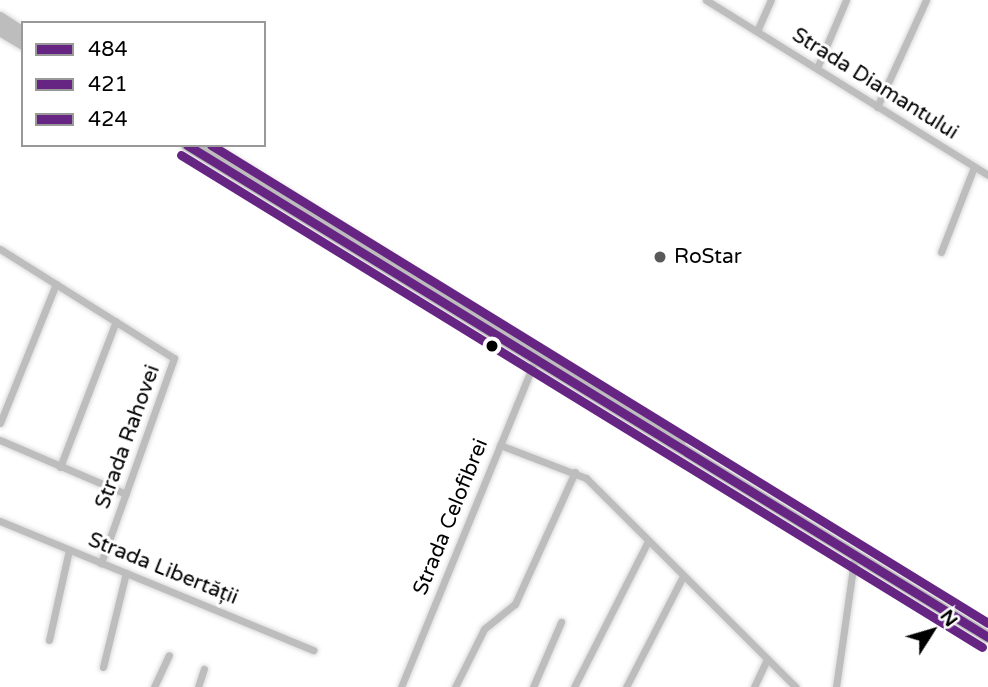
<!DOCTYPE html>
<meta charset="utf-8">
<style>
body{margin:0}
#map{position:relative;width:988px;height:687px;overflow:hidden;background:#fff;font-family:"Varela Round",sans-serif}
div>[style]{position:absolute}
.roads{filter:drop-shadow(0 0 2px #dbdbdb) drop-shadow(0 0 2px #dbdbdb)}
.street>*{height:7px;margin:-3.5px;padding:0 3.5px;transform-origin:3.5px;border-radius:3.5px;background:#bdbdbd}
.primary>*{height:12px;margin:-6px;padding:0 6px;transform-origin:6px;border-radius:6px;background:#bdbdbd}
.bus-1>*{height:9px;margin:-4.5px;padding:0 4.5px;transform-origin:4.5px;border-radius:4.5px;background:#662483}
.bus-2>*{height:9px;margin:-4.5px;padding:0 4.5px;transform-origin:4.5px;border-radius:4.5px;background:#662483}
.bus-3>*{height:9px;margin:-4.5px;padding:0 4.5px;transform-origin:4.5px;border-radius:4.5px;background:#662483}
.dots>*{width:19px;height:19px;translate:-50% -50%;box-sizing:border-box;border:4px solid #fff;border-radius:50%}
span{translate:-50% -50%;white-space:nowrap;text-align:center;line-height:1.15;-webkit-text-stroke:6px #fff;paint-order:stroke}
.street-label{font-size:21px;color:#000}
.poi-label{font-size:21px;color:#000}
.left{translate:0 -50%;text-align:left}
.legend{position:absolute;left:21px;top:21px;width:245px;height:126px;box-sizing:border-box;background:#fff;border:2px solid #999;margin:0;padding:9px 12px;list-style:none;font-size:21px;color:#000}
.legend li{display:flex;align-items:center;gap:14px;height:35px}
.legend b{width:35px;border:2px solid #999}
.north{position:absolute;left:897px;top:596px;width:70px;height:70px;-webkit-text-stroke:5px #fff;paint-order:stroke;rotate:53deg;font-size:19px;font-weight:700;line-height:28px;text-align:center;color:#000}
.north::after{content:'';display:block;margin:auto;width:24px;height:32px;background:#000;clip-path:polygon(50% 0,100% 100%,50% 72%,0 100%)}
</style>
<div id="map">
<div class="roads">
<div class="street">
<div style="left:706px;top:0;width:332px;rotate:31.8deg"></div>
<div style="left:757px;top:31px;width:34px;rotate:-66deg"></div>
<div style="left:817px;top:68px;width:74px;rotate:-66.9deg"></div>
<div style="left:877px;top:107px;width:118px;rotate:-65.4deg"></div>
<div style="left:0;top:249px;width:205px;rotate:32.1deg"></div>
<div style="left:174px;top:358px;width:218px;rotate:109.6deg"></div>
<div style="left:941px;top:252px;width:91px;rotate:-68.8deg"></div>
<div style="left:0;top:423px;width:150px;rotate:-68.1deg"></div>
<div style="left:0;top:440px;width:137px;rotate:23.2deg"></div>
<div style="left:500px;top:445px;width:92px;rotate:21deg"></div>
<div style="left:586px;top:478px;width:296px;rotate:44.9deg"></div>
<div style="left:60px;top:467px;width:156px;rotate:-69deg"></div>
<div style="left:0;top:521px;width:339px;rotate:22.4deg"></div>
<div style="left:49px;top:640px;width:92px;rotate:-77.5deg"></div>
<div style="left:103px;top:667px;width:97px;rotate:-76.3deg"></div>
<div style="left:154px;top:687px;width:35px;rotate:-65deg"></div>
<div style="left:198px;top:687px;width:19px;rotate:-72deg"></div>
<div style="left:401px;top:687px;width:353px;rotate:-67.7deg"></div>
<div style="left:455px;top:687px;width:65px;rotate:-63.4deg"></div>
<div style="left:484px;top:629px;width:40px;rotate:-39deg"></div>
<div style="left:515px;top:604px;width:145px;rotate:-65.6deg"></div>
<div style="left:533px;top:687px;width:71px;rotate:-66.7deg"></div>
<div style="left:574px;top:687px;width:164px;rotate:-63.1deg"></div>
<div style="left:626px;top:687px;width:125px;rotate:-62.8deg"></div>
<div style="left:754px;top:687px;width:31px;rotate:-65deg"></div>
<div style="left:836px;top:687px;width:134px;rotate:-81.9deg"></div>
</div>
<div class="primary">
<div style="left:0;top:18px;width:27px;rotate:33deg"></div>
<div style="left:0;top:30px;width:27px;rotate:31deg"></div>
<div style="left:187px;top:145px;width:940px;rotate:31.56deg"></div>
<div style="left:206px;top:145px;width:559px;rotate:32.07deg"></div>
</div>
</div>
<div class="bus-1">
<div style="left:187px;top:145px;width:940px;rotate:31.56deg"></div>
</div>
<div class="bus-2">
<div style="left:181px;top:155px;width:940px;rotate:31.56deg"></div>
</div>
<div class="bus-3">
<div style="left:211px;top:145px;width:912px;rotate:31.6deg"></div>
</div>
<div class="dots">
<div style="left:660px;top:257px;background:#595959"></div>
<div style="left:492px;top:346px;background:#000"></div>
</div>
<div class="street-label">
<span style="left:875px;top:84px;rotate:32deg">Strada Diamantului</span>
<span style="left:128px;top:437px;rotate:-70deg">Strada Rahovei</span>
<span style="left:451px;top:517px;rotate:-68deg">Strada Celofibrei</span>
<span style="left:163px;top:569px;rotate:22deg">Strada Libertății</span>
</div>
<div class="poi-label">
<span class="left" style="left:674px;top:257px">RoStar</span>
</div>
<ul class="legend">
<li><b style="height:9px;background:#662483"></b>484</li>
<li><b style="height:9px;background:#662483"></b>421</li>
<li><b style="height:9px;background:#662483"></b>424</li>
</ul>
<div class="north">N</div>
</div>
